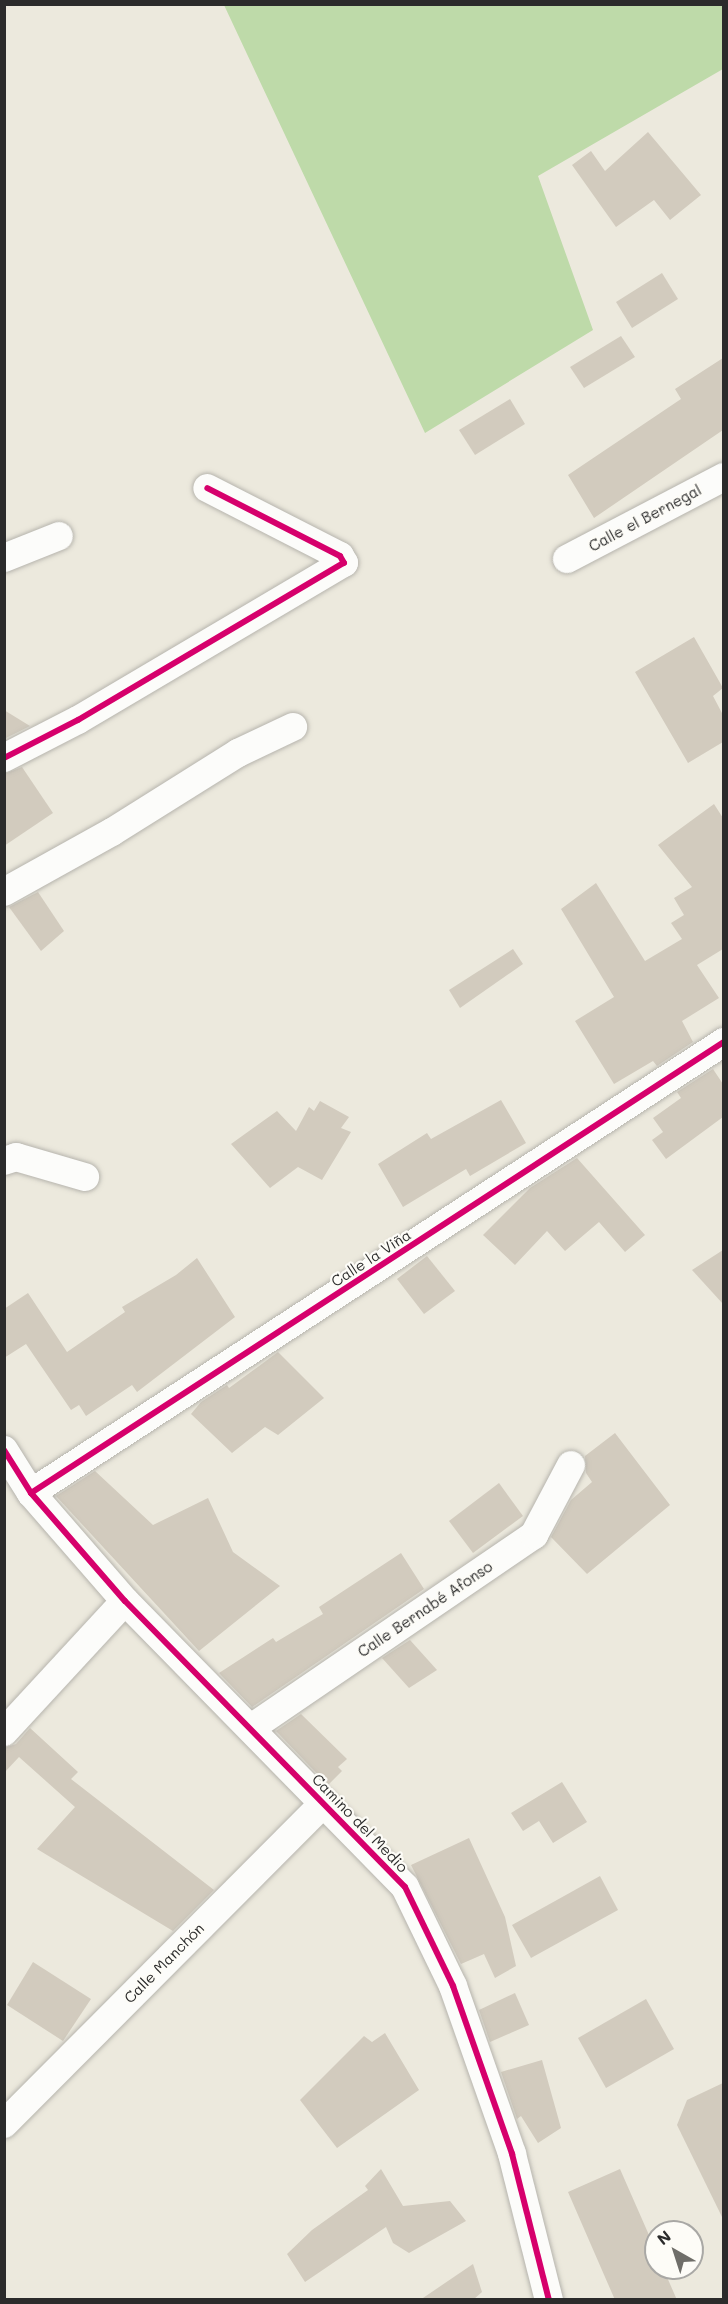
<!DOCTYPE html>
<meta charset="utf-8">
<style>
body{margin:0}
#map{position:relative;width:728px;height:2304px;overflow:hidden;background:#ece9dd;font-family:Mali,sans-serif}
div>[style]{position:absolute}
.green>*{inset:0;background:#bedaa9}
.building>*{inset:0;background:#d2cbbe}
.roads{filter:drop-shadow(0 0 2px #b6b4ad) drop-shadow(0 0 2px #b6b4ad)}
.street>*{height:28px;margin:-14px;padding:0 14px;transform-origin:14px;border-radius:14px;background:#fcfcfa}
.cycleway>*{height:6px;margin:-3px;padding:0 3px;transform-origin:3px;border-radius:3px;background:#d6006c}
span{translate:-50% -50%;white-space:nowrap;text-align:center;line-height:1.15;-webkit-text-stroke:4.5px #fdfcf7;paint-order:stroke}
.street-label{font-size:15px;color:#2b2b2b}
.frame{position:absolute;inset:0;border:6px solid #2b2b2b;pointer-events:none}
.north{position:absolute;left:644px;top:2220px;width:60px;height:60px;box-sizing:border-box;background:#fdfcf7;border:2px solid #a9a8a5;border-radius:50%;rotate:321deg;font-size:16px;font-weight:700;line-height:24px;text-align:center;color:#2b2b2b}
.north::after{content:'';display:block;margin:auto;width:21px;height:27px;background:#6f6e69;clip-path:polygon(50% 0,100% 100%,50% 72%,0 100%)}
</style>
<div id="map">
<div class="green">
<div style="clip-path:polygon(224px 5px,723px 5px,723px 69px,538px 176px,593px 330px,425px 433px)"></div>
</div>
<div class="building">
<div style="clip-path:polygon(648px 132px,701px 195px,670px 220px,654px 200px,616px 227px,572px 165px,591px 151px,605px 171px)"></div>
<div style="clip-path:polygon(662px 273px,678px 299px,632px 328px,616px 302px)"></div>
<div style="clip-path:polygon(621px 336px,635px 357px,584px 388px,570px 367px)"></div>
<div style="clip-path:polygon(723px 358px,723px 430px,594px 518px,568px 475px,681px 399px,675px 389px)"></div>
<div style="clip-path:polygon(510px 399px,525px 424px,475px 455px,459px 430px)"></div>
<div style="clip-path:polygon(694px 637px,723px 688px,713px 696px,723px 715px,723px 742px,688px 763px,635px 672px)"></div>
<div style="clip-path:polygon(4px 710px,30px 726px,4px 739px)"></div>
<div style="clip-path:polygon(22px 767px,53px 813px,4px 846px,4px 774px)"></div>
<div style="clip-path:polygon(714px 804px,723px 818px,723px 949px,697px 965px,719px 998px,682px 1021px,693px 1042px,657px 1066px,653px 1061px,614px 1084px,575px 1021px,614px 997px,561px 909px,596px 883px,645px 961px,682px 939px,671px 923px,684px 915px,674px 898px,692px 887px,658px 845px)"></div>
<div style="clip-path:polygon(38px 892px,64px 931px,41px 951px,9px 907px)"></div>
<div style="clip-path:polygon(513px 949px,523px 964px,460px 1008px,449px 990px)"></div>
<div style="clip-path:polygon(713px 1069px,723px 1084px,723px 1117px,666px 1159px,652px 1140px,663px 1132px,653px 1118px,681px 1098px,677px 1092px)"></div>
<div style="clip-path:polygon(501px 1100px,526px 1143px,470px 1176px,466px 1169px,403px 1207px,378px 1164px,427px 1133px,431px 1139px)"></div>
<div style="clip-path:polygon(320px 1101px,349px 1117px,341px 1128px,351px 1132px,322px 1180px,298px 1167px,270px 1188px,231px 1144px,277px 1111px,296px 1131px,309px 1107px,314px 1111px)"></div>
<div style="clip-path:polygon(577px 1158px,645px 1235px,625px 1252px,599px 1222px,565px 1251px,547px 1231px,515px 1265px,483px 1235px,530px 1188px)"></div>
<div style="clip-path:polygon(723px 1250px,723px 1304px,692px 1270px)"></div>
<div style="clip-path:polygon(427px 1256px,455px 1291px,424px 1314px,397px 1279px)"></div>
<div style="clip-path:polygon(197px 1258px,235px 1317px,137px 1392px,132px 1385px,86px 1416px,79px 1405px,71px 1410px,26px 1344px,4px 1358px,4px 1309px,28px 1293px,67px 1352px,125px 1312px,122px 1307px,176px 1275px)"></div>
<div style="clip-path:polygon(278px 1352px,324px 1398px,278px 1435px,265px 1427px,232px 1453px,191px 1414px,201px 1402px,227px 1385px,229px 1388px)"></div>
<div style="clip-path:polygon(615px 1433px,670px 1505px,587px 1574px,551px 1537px,571px 1500px,592px 1482px,586px 1473px,585px 1456px)"></div>
<div style="clip-path:polygon(95px 1471px,153px 1525px,208px 1498px,233px 1552px,280px 1586px,199px 1651px,56px 1496px)"></div>
<div style="clip-path:polygon(499px 1483px,523px 1516px,473px 1553px,449px 1521px)"></div>
<div style="clip-path:polygon(401px 1553px,424px 1589px,252px 1707px,219px 1673px,273px 1638px,276px 1642px,323px 1614px,319px 1607px)"></div>
<div style="clip-path:polygon(410px 1640px,437px 1670px,409px 1688px,382px 1658px)"></div>
<div style="clip-path:polygon(301px 1714px,347px 1759px,338px 1767px,342px 1771px,328px 1785px,276px 1731px)"></div>
<div style="clip-path:polygon(30px 1728px,78px 1772px,71px 1779px,214px 1890px,173px 1931px,37px 1849px,75px 1807px,19px 1757px,4px 1773px,4px 1748px,16px 1744px)"></div>
<div style="clip-path:polygon(562px 1782px,587px 1822px,553px 1843px,539px 1821px,523px 1831px,511px 1813px)"></div>
<div style="clip-path:polygon(469px 1838px,505px 1917px,516px 1966px,495px 1978px,484px 1954px,461px 1964px,411px 1865px)"></div>
<div style="clip-path:polygon(600px 1876px,618px 1910px,531px 1958px,512px 1925px)"></div>
<div style="clip-path:polygon(33px 1962px,91px 1999px,63px 2041px,7px 2005px)"></div>
<div style="clip-path:polygon(515px 1993px,529px 2025px,490px 2042px,479px 2010px)"></div>
<div style="clip-path:polygon(646px 1999px,674px 2049px,606px 2088px,578px 2038px)"></div>
<div style="clip-path:polygon(385px 2033px,419px 2090px,337px 2148px,300px 2100px,364px 2036px,372px 2042px)"></div>
<div style="clip-path:polygon(542px 2060px,561px 2128px,538px 2143px,521px 2116px,517px 2119px,501px 2072px)"></div>
<div style="clip-path:polygon(723px 2083px,723px 2219px,677px 2125px,687px 2100px)"></div>
<div style="clip-path:polygon(381px 2169px,403px 2206px,450px 2201px,466px 2221px,409px 2253px,393px 2243px,386px 2227px,305px 2282px,287px 2254px,312px 2230px,368px 2190px,365px 2186px)"></div>
<div style="clip-path:polygon(620px 2169px,656px 2251px,656px 2268px,663px 2268px,677px 2300px,615px 2300px,568px 2192px)"></div>
<div style="clip-path:polygon(473px 2264px,482px 2292px,473px 2300px,420px 2300px)"></div>
</div>
<div class="roads">
<div class="street">
<div style="left:4px;top:558px;width:59px;rotate:-21.8deg"></div>
<div style="left:567px;top:559px;width:177px;rotate:-27.6deg"></div>
<div style="left:4px;top:758px;width:83px;rotate:-27.2deg"></div>
<div style="left:78px;top:720px;width:309px;rotate:-30.6deg"></div>
<div style="left:344px;top:563px;width:8px;rotate:-120deg"></div>
<div style="left:340px;top:556px;width:149px;rotate:-152.9deg"></div>
<div style="left:4px;top:892px;width:124px;rotate:-29.1deg"></div>
<div style="left:112px;top:832px;width:149px;rotate:-32.1deg"></div>
<div style="left:238px;top:753px;width:61px;rotate:-25.3deg"></div>
<div style="left:4px;top:1161px;width:13px;rotate:-18deg"></div>
<div style="left:16px;top:1157px;width:72px;rotate:16.2deg"></div>
<div style="left:4px;top:1450px;width:51px;rotate:57.9deg"></div>
<div style="left:31px;top:1493px;width:143px;rotate:49deg"></div>
<div style="left:125px;top:1601px;width:400px;rotate:45.6deg"></div>
<div style="left:405px;top:1887px;width:110px;rotate:64.1deg"></div>
<div style="left:453px;top:1986px;width:178px;rotate:70.6deg"></div>
<div style="left:512px;top:2154px;width:151px;rotate:75.8deg"></div>
<div style="left:31px;top:1493px;width:827px;rotate:-33.06deg"></div>
<div style="left:251px;top:1728px;width:343px;rotate:-34.3deg"></div>
<div style="left:534px;top:1535px;width:79px;rotate:-62.1deg"></div>
<div style="left:4px;top:1732px;width:178px;rotate:-47.3deg"></div>
<div style="left:4px;top:2124px;width:453px;rotate:-45.1deg"></div>
</div>
</div>
<div class="cycleway">
<div style="left:4px;top:758px;width:83px;rotate:-27.2deg"></div>
<div style="left:78px;top:720px;width:309px;rotate:-30.6deg"></div>
<div style="left:344px;top:563px;width:8px;rotate:-120deg"></div>
<div style="left:340px;top:556px;width:149px;rotate:-152.9deg"></div>
<div style="left:4px;top:1450px;width:51px;rotate:57.9deg"></div>
<div style="left:31px;top:1493px;width:143px;rotate:49deg"></div>
<div style="left:125px;top:1601px;width:400px;rotate:45.6deg"></div>
<div style="left:405px;top:1887px;width:110px;rotate:64.1deg"></div>
<div style="left:453px;top:1986px;width:178px;rotate:70.6deg"></div>
<div style="left:512px;top:2154px;width:151px;rotate:75.8deg"></div>
<div style="left:31px;top:1493px;width:827px;rotate:-33.06deg"></div>
</div>
<div class="street-label">
<span style="left:645px;top:518px;rotate:-28deg">Calle el Bernegal</span>
<span style="left:371px;top:1258px;rotate:-33deg">Calle la Viña</span>
<span style="left:425px;top:1609px;rotate:-34deg">Calle Bernabé Afonso</span>
<span style="left:360px;top:1823px;rotate:46deg">Camino del Medio</span>
<span style="left:164px;top:1963px;rotate:-45deg">Calle Manchón</span>
</div>
<div class="frame"></div>
<div class="north">N</div>
</div>
